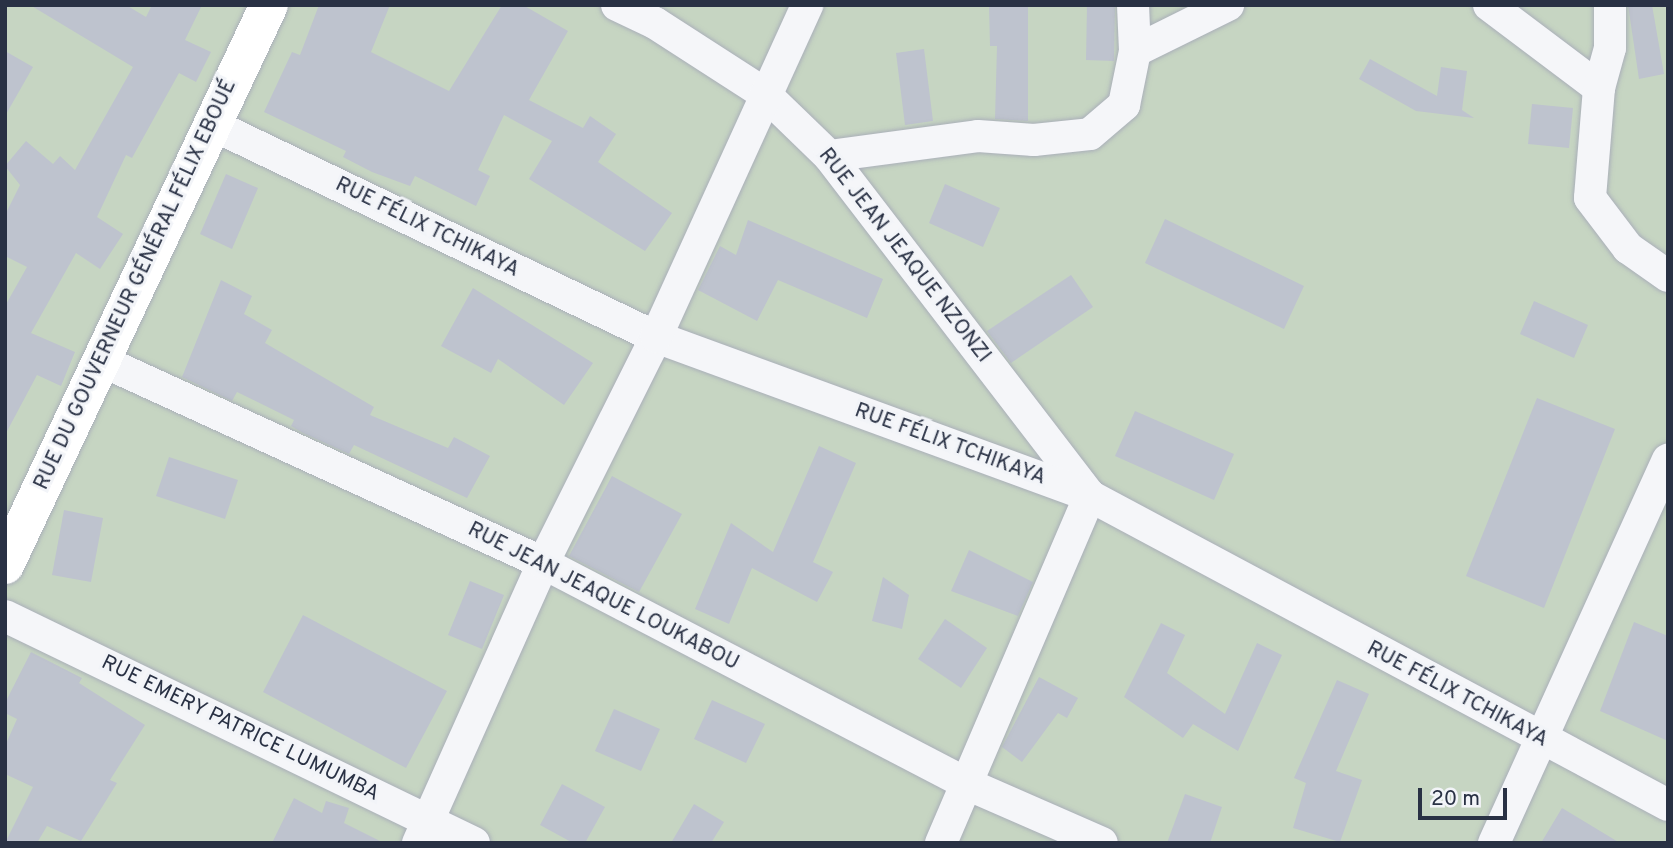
<!DOCTYPE html>
<meta charset="utf-8">
<style>
body{margin:0}
#map{position:relative;width:1673px;height:848px;overflow:hidden;background:#e2e5eb;font-family:Overpass,sans-serif}
div>[style]{position:absolute}
.green>*{inset:0;background:#c6d5c2}
.building>*{inset:0;background:#bec3ce}
.roads{filter:drop-shadow(0 0 2px #aaafb9) drop-shadow(0 0 2px #aaafb9)}
.street>*{height:32px;margin:-16px;padding:0 16px;transform-origin:16px;border-radius:16px;background:#f5f6f9}
.secondary>*{height:38px;margin:-19px;padding:0 19px;transform-origin:19px;border-radius:19px;background:#fff}
span{translate:-50% -50%;white-space:nowrap;text-align:center;line-height:1.15;-webkit-text-stroke:6px #f2f4f8;paint-order:stroke}
.street-label{font-size:21px;color:#293144}
.frame{position:absolute;inset:0;border:7px solid #293144;pointer-events:none}
.scale{position:absolute;left:1418px;top:788px;width:89px;height:32px;box-sizing:border-box;border:4px solid #293144;border-top:0;padding-left:9px;font-size:21px;line-height:24px;white-space:nowrap;color:#293144;-webkit-text-stroke:5px #f2f4f8;paint-order:stroke}
</style>
<div id="map">
<div class="green">
<div style="clip-path:polygon(5px 5px,1668px 5px,1668px 843px,5px 843px)"></div>
</div>
<div class="building">
<div style="clip-path:polygon(30px 5px,126px 5px,146px 17px,152px 5px,202px 5px,185px 40px,211px 52px,196px 82px,179px 73px,132px 158px,126px 155px,97px 217px,123px 234px,100px 269px,76px 253px,31px 333px,75px 352px,61px 386px,37px 375px,5px 435px,5px 306px,27px 267px,5px 256px,5px 215px,20px 185px,5px 166px,26px 141px,53px 164px,60px 156px,75px 170px,133px 67px)"></div>
<div style="clip-path:polygon(319px 5px,390px 5px,371px 52px,449px 91px,502px 5px,523px 5px,568px 31px,529px 100px,583px 128px,590px 116px,616px 134px,598px 162px,672px 213px,645px 251px,529px 179px,552px 141px,504px 115px,478px 170px,490px 176px,476px 206px,415px 176px,410px 186px,372px 172px,343px 157px,346px 151px,264px 112px,292px 52px,300px 55px)"></div>
<div style="clip-path:polygon(989px 5px,1028px 5px,1028px 121px,995px 119px,997px 46px,990px 46px)"></div>
<div style="clip-path:polygon(1087px 5px,1115px 5px,1114px 61px,1086px 60px)"></div>
<div style="clip-path:polygon(1628px 5px,1652px 5px,1664px 74px,1639px 79px)"></div>
<div style="clip-path:polygon(924px 49px,933px 121px,905px 125px,896px 53px)"></div>
<div style="clip-path:polygon(5px 51px,33px 67px,5px 116px)"></div>
<div style="clip-path:polygon(1370px 59px,1437px 96px,1441px 67px,1467px 71px,1462px 110px,1474px 118px,1416px 111px,1359px 79px)"></div>
<div style="clip-path:polygon(1532px 104px,1573px 108px,1569px 148px,1528px 144px)"></div>
<div style="clip-path:polygon(226px 174px,258px 188px,232px 249px,200px 234px)"></div>
<div style="clip-path:polygon(945px 184px,1000px 208px,983px 247px,929px 223px)"></div>
<div style="clip-path:polygon(1165px 219px,1304px 286px,1284px 329px,1145px 263px)"></div>
<div style="clip-path:polygon(748px 220px,883px 279px,867px 318px,778px 280px,757px 321px,698px 290px,720px 246px,736px 255px)"></div>
<div style="clip-path:polygon(1071px 275px,1093px 307px,1011px 363px,987px 331px)"></div>
<div style="clip-path:polygon(221px 280px,252px 296px,244px 314px,272px 330px,265px 343px,374px 407px,370px 415px,448px 448px,454px 437px,490px 456px,467px 498px,354px 445px,349px 454px,303px 433px,291px 426px,294px 420px,237px 392px,232px 401px,182px 377px)"></div>
<div style="clip-path:polygon(473px 288px,593px 363px,564px 405px,498px 359px,491px 373px,441px 346px)"></div>
<div style="clip-path:polygon(1534px 301px,1588px 325px,1574px 358px,1520px 334px)"></div>
<div style="clip-path:polygon(1537px 398px,1615px 429px,1544px 608px,1466px 576px)"></div>
<div style="clip-path:polygon(1135px 411px,1234px 454px,1214px 500px,1115px 456px)"></div>
<div style="clip-path:polygon(819px 446px,856px 463px,813px 562px,833px 572px,817px 602px,752px 568px,729px 624px,695px 609px,731px 523px,773px 552px)"></div>
<div style="clip-path:polygon(169px 457px,238px 480px,225px 519px,156px 496px)"></div>
<div style="clip-path:polygon(612px 476px,682px 514px,639px 592px,569px 556px)"></div>
<div style="clip-path:polygon(64px 510px,103px 518px,91px 582px,52px 575px)"></div>
<div style="clip-path:polygon(969px 550px,1033px 582px,1018px 616px,951px 591px)"></div>
<div style="clip-path:polygon(883px 577px,909px 595px,902px 629px,872px 621px)"></div>
<div style="clip-path:polygon(470px 581px,504px 595px,482px 649px,448px 635px)"></div>
<div style="clip-path:polygon(303px 615px,447px 691px,406px 768px,263px 692px)"></div>
<div style="clip-path:polygon(945px 619px,987px 648px,961px 688px,918px 659px)"></div>
<div style="clip-path:polygon(1634px 622px,1668px 636px,1668px 741px,1600px 711px)"></div>
<div style="clip-path:polygon(1161px 623px,1185px 635px,1167px 673px,1225px 714px,1257px 643px,1282px 655px,1238px 751px,1193px 724px,1183px 738px,1124px 697px)"></div>
<div style="clip-path:polygon(31px 652px,82px 678px,79px 683px,145px 725px,110px 780px,117px 783px,81px 841px,47px 826px,37px 843px,5px 843px,33px 787px,5px 774px,5px 746px,17px 719px,5px 713px,5px 703px)"></div>
<div style="clip-path:polygon(1039px 677px,1078px 698px,1067px 718px,1058px 713px,1022px 762px,1002px 747px)"></div>
<div style="clip-path:polygon(1337px 680px,1369px 694px,1336px 771px,1362px 780px,1340px 842px,1293px 828px,1306px 783px,1294px 778px)"></div>
<div style="clip-path:polygon(712px 700px,765px 724px,746px 763px,694px 739px)"></div>
<div style="clip-path:polygon(614px 709px,660px 729px,641px 771px,595px 751px)"></div>
<div style="clip-path:polygon(562px 784px,605px 807px,585px 843px,573px 843px,540px 825px)"></div>
<div style="clip-path:polygon(1185px 794px,1222px 807px,1210px 843px,1167px 843px)"></div>
<div style="clip-path:polygon(294px 798px,322px 813px,326px 801px,349px 808px,344px 823px,384px 843px,272px 843px)"></div>
<div style="clip-path:polygon(694px 804px,724px 822px,711px 843px,671px 843px)"></div>
<div style="clip-path:polygon(1562px 808px,1620px 843px,1541px 843px)"></div>
</div>
<div class="roads">
<div class="street">
<div style="left:617px;top:5px;width:42px;rotate:25.3deg"></div>
<div style="left:655px;top:23px;width:131px;rotate:32.8deg"></div>
<div style="left:765px;top:94px;width:89px;rotate:44.1deg"></div>
<div style="left:829px;top:156px;width:429px;rotate:52.5deg"></div>
<div style="left:1133px;top:5px;width:46px;rotate:87.5deg"></div>
<div style="left:1489px;top:5px;width:138px;rotate:37deg"></div>
<div style="left:1610px;top:5px;width:43px;rotate:90deg"></div>
<div style="left:1610px;top:48px;width:41px;rotate:105.4deg"></div>
<div style="left:1599px;top:88px;width:110px;rotate:94.7deg"></div>
<div style="left:1590px;top:198px;width:63px;rotate:52.8deg"></div>
<div style="left:1628px;top:248px;width:49px;rotate:35deg"></div>
<div style="left:213px;top:125px;width:491px;rotate:25.6deg"></div>
<div style="left:656px;top:337px;width:462px;rotate:20.1deg"></div>
<div style="left:1090px;top:496px;width:655px;rotate:28.13deg"></div>
<div style="left:829px;top:156px;width:150px;rotate:-7.6deg"></div>
<div style="left:978px;top:136px;width:56px;rotate:4.1deg"></div>
<div style="left:1034px;top:140px;width:56px;rotate:-6.1deg"></div>
<div style="left:1090px;top:134px;width:45px;rotate:-40.5deg"></div>
<div style="left:1124px;top:105px;width:55px;rotate:-78.5deg"></div>
<div style="left:1135px;top:51px;width:104px;rotate:-26.3deg"></div>
<div style="left:100px;top:360px;width:487px;rotate:24.6deg"></div>
<div style="left:543px;top:563px;width:478px;rotate:27.5deg"></div>
<div style="left:967px;top:784px;width:147px;rotate:23.6deg"></div>
<div style="left:5px;top:616px;width:521px;rotate:25.83deg"></div>
<div style="left:418px;top:843px;width:307px;rotate:-65.9deg"></div>
<div style="left:543px;top:563px;width:253px;rotate:-63.4deg"></div>
<div style="left:656px;top:337px;width:365px;rotate:-65.5deg"></div>
<div style="left:941px;top:843px;width:378px;rotate:-66.8deg"></div>
<div style="left:1494px;top:843px;width:421px;rotate:-65.6deg"></div>
</div>
<div class="secondary">
<div style="left:5px;top:565px;width:619px;rotate:-64.76deg"></div>
</div>
</div>
<div class="street-label">
<span style="left:427px;top:228px;rotate:26deg">RUE FÉLIX TCHIKAYA</span>
<span style="left:904px;top:256px;rotate:52deg">RUE JEAN JEAQUE NZONZI</span>
<span style="left:136px;top:285px;rotate:-65deg">RUE DU GOUVERNEUR GÉNÉRAL FÉLIX EBOUÉ</span>
<span style="left:950px;top:445px;rotate:20deg">RUE FÉLIX TCHIKAYA</span>
<span style="left:603px;top:597px;rotate:27deg">RUE JEAN JEAQUE LOUKABOU</span>
<span style="left:1457px;top:695px;rotate:28deg">RUE FÉLIX TCHIKAYA</span>
<span style="left:240px;top:729px;rotate:26deg">RUE EMERY PATRICE LUMUMBA</span>
</div>
<div class="frame"></div>
<div class="scale">20 m</div>
</div>
